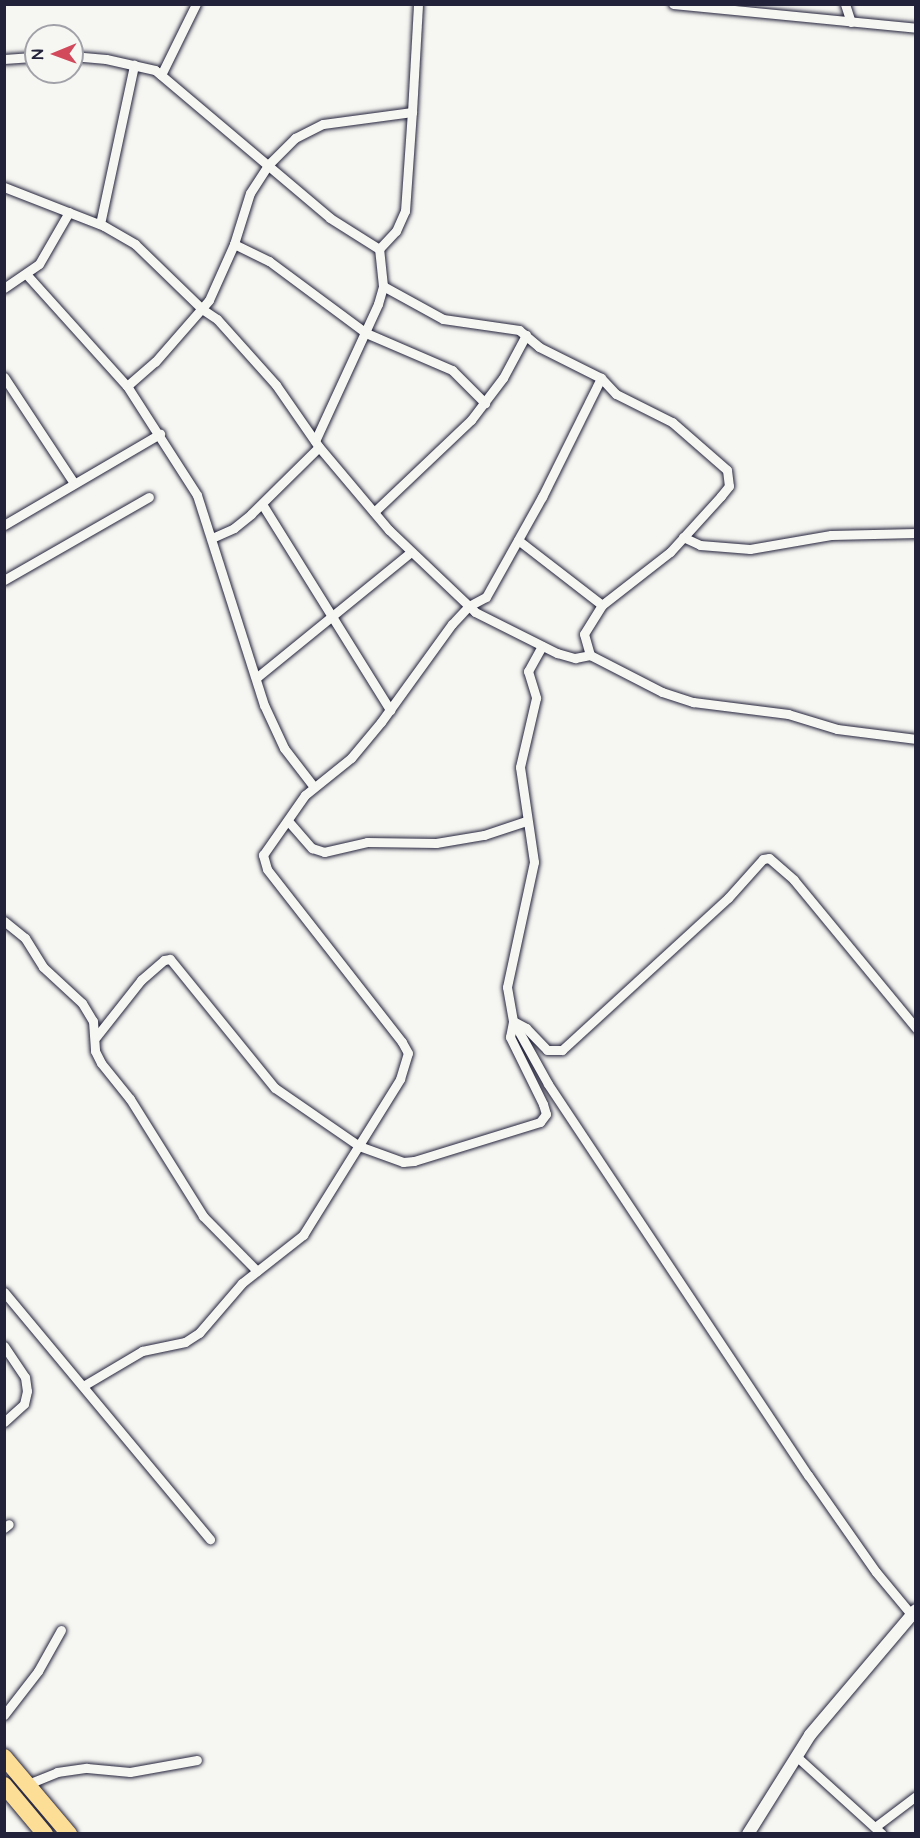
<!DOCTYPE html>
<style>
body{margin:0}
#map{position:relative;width:920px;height:1838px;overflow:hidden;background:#f6f6f2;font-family:"Architects Daughter",sans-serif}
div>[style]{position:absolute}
.roads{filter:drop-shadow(0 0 2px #22223b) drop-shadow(0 0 2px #22223b)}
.street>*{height:9px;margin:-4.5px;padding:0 4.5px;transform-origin:4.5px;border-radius:4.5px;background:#f6f6f2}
.secondary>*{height:12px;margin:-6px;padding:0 6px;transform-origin:6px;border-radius:6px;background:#f6f6f2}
.highway>*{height:16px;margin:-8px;padding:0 8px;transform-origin:8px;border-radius:8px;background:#fcde96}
span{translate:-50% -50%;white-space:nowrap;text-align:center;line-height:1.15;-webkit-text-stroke:5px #f6f6f2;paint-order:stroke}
.frame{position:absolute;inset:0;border:6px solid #22223b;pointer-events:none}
.north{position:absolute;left:24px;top:24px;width:60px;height:60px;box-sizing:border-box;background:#f6f6f2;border:2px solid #a1a1a9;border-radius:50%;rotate:269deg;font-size:16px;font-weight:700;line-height:24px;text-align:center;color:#22223b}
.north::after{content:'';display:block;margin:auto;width:21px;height:27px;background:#d1495b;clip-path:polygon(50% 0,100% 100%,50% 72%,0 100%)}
</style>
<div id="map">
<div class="roads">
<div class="street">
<div style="left:673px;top:4px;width:244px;rotate:5.6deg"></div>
<div style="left:845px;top:4px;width:19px;rotate:72deg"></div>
<div style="left:72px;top:56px;width:34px;rotate:5deg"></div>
<div style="left:106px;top:59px;width:50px;rotate:12.7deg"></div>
<div style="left:155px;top:70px;width:229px;rotate:40.2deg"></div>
<div style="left:330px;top:218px;width:58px;rotate:32.3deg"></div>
<div style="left:4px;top:59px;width:32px;rotate:-4deg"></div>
<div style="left:161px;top:75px;width:79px;rotate:-63.8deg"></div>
<div style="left:4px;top:187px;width:107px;rotate:21.3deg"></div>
<div style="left:104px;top:226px;width:36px;rotate:30deg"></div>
<div style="left:135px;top:244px;width:93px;rotate:44.1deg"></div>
<div style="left:202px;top:309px;width:18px;rotate:34deg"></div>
<div style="left:217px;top:319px;width:89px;rotate:48.2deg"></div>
<div style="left:276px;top:385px;width:75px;rotate:55.3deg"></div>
<div style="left:319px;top:447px;width:109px;rotate:49.9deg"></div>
<div style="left:389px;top:530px;width:119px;rotate:43.6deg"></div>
<div style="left:475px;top:612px;width:92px;rotate:26.6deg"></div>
<div style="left:557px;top:653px;width:19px;rotate:16deg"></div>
<div style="left:575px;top:658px;width:15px;rotate:-11deg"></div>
<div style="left:100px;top:224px;width:163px;rotate:-77.9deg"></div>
<div style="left:234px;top:244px;width:39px;rotate:26deg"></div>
<div style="left:269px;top:261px;width:121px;rotate:36.6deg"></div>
<div style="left:366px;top:333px;width:94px;rotate:23.3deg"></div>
<div style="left:452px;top:370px;width:47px;rotate:45deg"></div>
<div style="left:27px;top:275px;width:149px;rotate:48deg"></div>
<div style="left:383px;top:286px;width:68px;rotate:28.8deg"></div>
<div style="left:443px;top:319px;width:77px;rotate:8.2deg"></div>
<div style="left:519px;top:330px;width:26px;rotate:40deg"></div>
<div style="left:539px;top:347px;width:69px;rotate:26.6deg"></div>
<div style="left:601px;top:378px;width:22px;rotate:47deg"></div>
<div style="left:616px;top:394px;width:63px;rotate:26.6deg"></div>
<div style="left:672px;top:422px;width:73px;rotate:41.1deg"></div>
<div style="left:727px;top:470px;width:16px;rotate:83deg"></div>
<div style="left:729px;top:486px;width:13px;rotate:129deg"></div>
<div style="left:721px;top:496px;width:76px;rotate:132.3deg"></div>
<div style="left:670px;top:552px;width:86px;rotate:142.1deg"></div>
<div style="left:602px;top:605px;width:34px;rotate:122deg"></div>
<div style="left:584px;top:634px;width:22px;rotate:74deg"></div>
<div style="left:590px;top:655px;width:81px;rotate:27.2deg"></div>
<div style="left:662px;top:692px;width:33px;rotate:18deg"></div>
<div style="left:693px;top:702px;width:96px;rotate:7.2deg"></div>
<div style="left:788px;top:714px;width:51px;rotate:17deg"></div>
<div style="left:837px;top:729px;width:80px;rotate:7.2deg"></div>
<div style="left:4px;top:288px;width:42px;rotate:-34.4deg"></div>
<div style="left:39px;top:264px;width:60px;rotate:-60deg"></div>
<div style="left:4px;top:377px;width:127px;rotate:56.6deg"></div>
<div style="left:315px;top:441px;width:151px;rotate:-65.3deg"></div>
<div style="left:378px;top:304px;width:19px;rotate:-74deg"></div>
<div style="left:383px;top:286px;width:37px;rotate:-96deg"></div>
<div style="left:379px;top:249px;width:25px;rotate:-47deg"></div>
<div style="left:396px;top:231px;width:22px;rotate:-66deg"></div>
<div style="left:405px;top:211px;width:99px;rotate:-86deg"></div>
<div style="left:262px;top:504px;width:243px;rotate:58.1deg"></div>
<div style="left:374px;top:512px;width:134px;rotate:-43.5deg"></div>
<div style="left:471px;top:420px;width:53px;rotate:-52.7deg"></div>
<div style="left:503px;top:378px;width:49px;rotate:-61.9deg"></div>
<div style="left:4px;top:525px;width:181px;rotate:-30.3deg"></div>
<div style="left:683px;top:537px;width:19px;rotate:25deg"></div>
<div style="left:700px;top:545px;width:50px;rotate:4.6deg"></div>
<div style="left:750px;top:549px;width:82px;rotate:-9.8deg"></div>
<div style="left:831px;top:535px;width:85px;rotate:-1.3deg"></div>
<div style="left:212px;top:538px;width:24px;rotate:-24deg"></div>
<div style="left:234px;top:528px;width:22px;rotate:-39deg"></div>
<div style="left:251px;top:514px;width:95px;rotate:-44.6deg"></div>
<div style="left:518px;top:540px;width:106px;rotate:37.7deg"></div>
<div style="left:4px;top:580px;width:167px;rotate:-29.8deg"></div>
<div style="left:542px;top:646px;width:29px;rotate:119deg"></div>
<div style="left:528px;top:671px;width:28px;rotate:73deg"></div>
<div style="left:536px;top:698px;width:71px;rotate:103.1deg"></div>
<div style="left:520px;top:767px;width:96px;rotate:81.6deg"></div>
<div style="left:534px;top:862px;width:128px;rotate:102.2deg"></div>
<div style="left:507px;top:987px;width:35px;rotate:80deg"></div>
<div style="left:513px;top:1021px;width:72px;rotate:60.9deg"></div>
<div style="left:548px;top:1084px;width:470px;rotate:56.4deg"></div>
<div style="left:808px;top:1475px;width:118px;rotate:55deg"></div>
<div style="left:876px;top:1572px;width:55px;rotate:50.2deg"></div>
<div style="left:256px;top:678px;width:200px;rotate:-39.1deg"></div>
<div style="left:314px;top:787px;width:49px;rotate:-127.6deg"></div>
<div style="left:284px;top:748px;width:47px;rotate:-114.9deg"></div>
<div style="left:264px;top:705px;width:220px;rotate:-107.7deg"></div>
<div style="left:197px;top:495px;width:130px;rotate:-122.7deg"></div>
<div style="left:127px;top:386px;width:37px;rotate:-41deg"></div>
<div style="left:155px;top:362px;width:82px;rotate:-48.9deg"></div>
<div style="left:209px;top:300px;width:61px;rotate:-65.9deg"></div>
<div style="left:234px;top:244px;width:53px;rotate:-72.6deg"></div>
<div style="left:250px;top:193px;width:35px;rotate:-57deg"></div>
<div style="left:269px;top:164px;width:37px;rotate:-45deg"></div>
<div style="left:295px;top:138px;width:31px;rotate:-27deg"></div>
<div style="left:323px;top:124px;width:90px;rotate:-7.7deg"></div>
<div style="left:412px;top:112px;width:108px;rotate:-86.8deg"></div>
<div style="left:289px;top:822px;width:35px;rotate:49deg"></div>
<div style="left:312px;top:848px;width:13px;rotate:18deg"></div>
<div style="left:324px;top:852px;width:44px;rotate:-13.1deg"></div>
<div style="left:367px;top:842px;width:69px;rotate:0.8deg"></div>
<div style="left:436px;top:843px;width:49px;rotate:-9.5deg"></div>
<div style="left:484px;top:835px;width:44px;rotate:-18.4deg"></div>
<div style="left:4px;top:921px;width:27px;rotate:39deg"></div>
<div style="left:25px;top:938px;width:34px;rotate:58deg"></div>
<div style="left:43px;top:967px;width:53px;rotate:42.7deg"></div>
<div style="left:82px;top:1003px;width:21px;rotate:59deg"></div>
<div style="left:93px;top:1021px;width:30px;rotate:86deg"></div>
<div style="left:95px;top:1051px;width:13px;rotate:63deg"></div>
<div style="left:101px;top:1063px;width:46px;rotate:51.1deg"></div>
<div style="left:130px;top:1099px;width:138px;rotate:58deg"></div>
<div style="left:203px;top:1216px;width:77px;rotate:45.5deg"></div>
<div style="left:96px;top:1037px;width:73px;rotate:-51.7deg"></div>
<div style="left:141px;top:980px;width:30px;rotate:-41deg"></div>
<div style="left:164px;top:960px;width:6px;rotate:-9deg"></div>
<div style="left:170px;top:959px;width:166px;rotate:50.9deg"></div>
<div style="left:275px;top:1088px;width:102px;rotate:34.6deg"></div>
<div style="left:359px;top:1146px;width:47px;rotate:20deg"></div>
<div style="left:403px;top:1162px;width:11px;rotate:-5deg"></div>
<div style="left:414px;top:1161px;width:132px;rotate:-17.2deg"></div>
<div style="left:540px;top:1122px;width:10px;rotate:-53deg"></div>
<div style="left:546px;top:1114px;width:10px;rotate:-107deg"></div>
<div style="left:543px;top:1104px;width:75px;rotate:-116.2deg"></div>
<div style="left:510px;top:1037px;width:16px;rotate:-79deg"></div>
<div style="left:513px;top:1021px;width:15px;rotate:28deg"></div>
<div style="left:526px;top:1028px;width:30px;rotate:46deg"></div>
<div style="left:547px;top:1050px;width:15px"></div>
<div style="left:562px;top:1050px;width:225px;rotate:-42.5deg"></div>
<div style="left:728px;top:898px;width:52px;rotate:-48.1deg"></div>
<div style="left:763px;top:859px;width:6px;rotate:-9deg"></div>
<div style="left:769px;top:858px;width:33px;rotate:41deg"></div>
<div style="left:794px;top:880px;width:192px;rotate:50.5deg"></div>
<div style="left:4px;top:1292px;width:322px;rotate:50.2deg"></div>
<div style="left:4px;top:1346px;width:37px;rotate:56deg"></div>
<div style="left:25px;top:1377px;width:14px;rotate:82deg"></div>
<div style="left:27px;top:1391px;width:13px;rotate:103deg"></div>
<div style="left:24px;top:1404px;width:27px;rotate:138deg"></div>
<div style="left:83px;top:1386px;width:69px;rotate:-30.7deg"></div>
<div style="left:142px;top:1351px;width:44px;rotate:-11.8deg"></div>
<div style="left:185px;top:1342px;width:17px;rotate:-33deg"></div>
<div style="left:199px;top:1333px;width:66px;rotate:-49.3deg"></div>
<div style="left:242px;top:1283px;width:78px;rotate:-38.2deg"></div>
<div style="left:303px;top:1235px;width:184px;rotate:-58.1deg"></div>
<div style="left:400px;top:1079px;width:27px;rotate:-73deg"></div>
<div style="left:408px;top:1053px;width:13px;rotate:-119deg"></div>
<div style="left:402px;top:1042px;width:219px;rotate:-128deg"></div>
<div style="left:267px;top:869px;width:15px;rotate:-106deg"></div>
<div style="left:263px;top:855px;width:73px;rotate:-55deg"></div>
<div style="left:305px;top:795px;width:59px;rotate:-38.8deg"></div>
<div style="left:351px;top:758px;width:47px;rotate:-50.2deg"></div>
<div style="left:381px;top:722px;width:121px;rotate:-54.1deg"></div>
<div style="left:452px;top:624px;width:25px;rotate:-47deg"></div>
<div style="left:469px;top:606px;width:19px;rotate:-28deg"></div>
<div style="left:486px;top:597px;width:115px;rotate:-60.8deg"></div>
<div style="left:542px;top:497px;width:133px;rotate:-63.6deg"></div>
<div style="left:4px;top:1528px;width:6px;rotate:-39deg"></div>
<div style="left:4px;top:1715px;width:56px;rotate:-52.3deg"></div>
<div style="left:38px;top:1671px;width:47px;rotate:-60.7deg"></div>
<div style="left:796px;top:1756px;width:116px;rotate:42.2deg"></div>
<div style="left:28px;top:1784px;width:31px;rotate:-22deg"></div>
<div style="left:57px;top:1772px;width:30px;rotate:-8deg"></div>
<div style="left:87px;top:1768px;width:43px;rotate:5.3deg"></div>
<div style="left:130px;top:1772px;width:68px;rotate:-10.2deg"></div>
<div style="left:875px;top:1827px;width:51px;rotate:-37.1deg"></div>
</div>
<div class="secondary">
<div style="left:748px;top:1834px;width:117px;rotate:-57.9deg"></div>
<div style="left:810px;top:1735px;width:164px;rotate:-49.7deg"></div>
</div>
<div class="highway">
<div style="left:4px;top:1757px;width:101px;rotate:49.8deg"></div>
<div style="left:4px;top:1785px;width:64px;rotate:50.1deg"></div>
</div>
</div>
<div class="frame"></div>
<div class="north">N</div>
</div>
